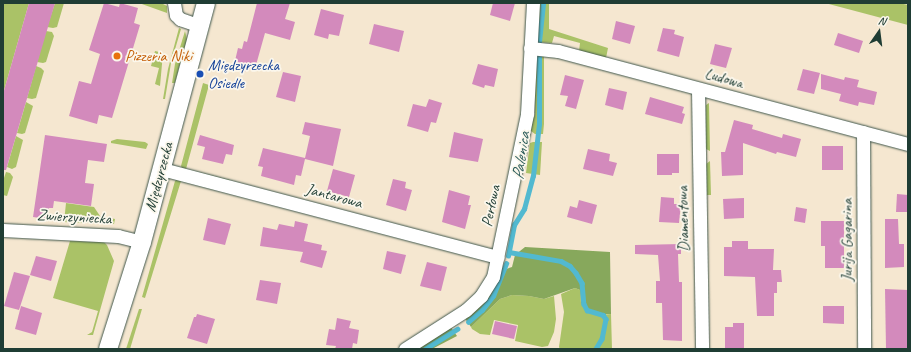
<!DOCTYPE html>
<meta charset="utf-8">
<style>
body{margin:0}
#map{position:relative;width:911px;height:352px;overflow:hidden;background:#f5e7d0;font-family:Caveat,sans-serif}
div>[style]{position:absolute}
.green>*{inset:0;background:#aac267}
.forest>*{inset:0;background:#87a85c}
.stream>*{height:4.5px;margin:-2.25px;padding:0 2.25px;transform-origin:2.25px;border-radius:2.25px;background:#52b9d0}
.building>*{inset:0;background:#d38abc}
.roads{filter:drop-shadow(0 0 1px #3f564b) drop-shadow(0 0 1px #3f564b)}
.minor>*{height:13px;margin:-6.5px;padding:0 6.5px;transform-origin:6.5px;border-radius:6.5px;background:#fff}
.secondary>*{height:18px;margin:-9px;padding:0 9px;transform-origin:9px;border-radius:9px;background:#fff}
.dots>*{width:11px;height:11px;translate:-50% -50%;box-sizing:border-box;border:2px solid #fbf7ec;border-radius:50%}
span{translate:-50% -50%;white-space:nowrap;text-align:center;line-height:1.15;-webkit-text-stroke:3.5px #fbf7ec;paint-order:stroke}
.food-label{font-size:16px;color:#c56008}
.left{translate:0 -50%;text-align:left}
.transit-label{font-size:16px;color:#164399}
.street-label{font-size:16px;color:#1f3d34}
.water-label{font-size:17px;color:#2c5c5b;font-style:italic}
.frame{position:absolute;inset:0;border:4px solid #1f3d34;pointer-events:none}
.north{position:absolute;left:859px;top:12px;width:40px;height:40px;-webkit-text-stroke:3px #fbf7ec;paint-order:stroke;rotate:14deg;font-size:11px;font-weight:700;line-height:16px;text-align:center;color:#1f3d34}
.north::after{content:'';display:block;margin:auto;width:14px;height:18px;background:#1f3d34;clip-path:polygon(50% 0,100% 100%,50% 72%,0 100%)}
</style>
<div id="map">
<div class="green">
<div style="clip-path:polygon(3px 3px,29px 3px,3px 94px)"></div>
<div style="clip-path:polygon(55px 3px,64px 3px,57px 27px,53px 28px,47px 27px)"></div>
<div style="clip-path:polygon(139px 3px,161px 3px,167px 6px,167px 13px)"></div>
<div style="clip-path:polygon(538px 3px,549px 3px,549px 29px,608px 48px,606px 58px,579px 51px,580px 43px,554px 36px,552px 43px,537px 42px)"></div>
<div style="clip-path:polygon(825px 3px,899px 3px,908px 5px,908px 25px)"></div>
<div style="clip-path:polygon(179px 28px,181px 29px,171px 63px,165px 99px,163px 99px,168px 69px)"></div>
<div style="clip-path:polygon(46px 31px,52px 32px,54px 36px,46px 62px,43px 63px,37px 62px)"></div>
<div style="clip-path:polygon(185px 31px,187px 39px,175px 83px,172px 83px,175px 64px)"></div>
<div style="clip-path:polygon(155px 51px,163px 53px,160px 86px,155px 84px,159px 68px,151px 66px)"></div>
<div style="clip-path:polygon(538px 55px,544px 55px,544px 124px,543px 134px,535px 134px,531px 131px,532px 120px,535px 115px,535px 59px)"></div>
<div style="clip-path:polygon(36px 66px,41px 68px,44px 71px,36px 98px,32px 99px,27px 98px)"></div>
<div style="clip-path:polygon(203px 83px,209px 85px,186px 169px,230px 180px,230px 181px,182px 168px,181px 166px)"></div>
<div style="clip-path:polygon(26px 102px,33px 106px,25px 133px,22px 134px,17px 133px)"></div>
<div style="clip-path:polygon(709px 103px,709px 104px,710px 151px,706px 149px,706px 105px)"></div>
<div style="clip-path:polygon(16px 136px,23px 140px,16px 167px,12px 169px,7px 167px)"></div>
<div style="clip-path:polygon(117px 139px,145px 142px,148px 144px,146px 149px,111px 143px,111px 141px)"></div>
<div style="clip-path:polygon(533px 142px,542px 142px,540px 175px,526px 173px,530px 143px)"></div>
<div style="clip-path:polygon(710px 161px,711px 195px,707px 195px,706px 164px)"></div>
<div style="clip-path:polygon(6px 172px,10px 173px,13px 177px,7px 196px,3px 195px,3px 181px)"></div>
<div style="clip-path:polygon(177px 179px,214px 188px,215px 190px,181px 181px,145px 298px,142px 297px,175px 181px)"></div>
<div style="clip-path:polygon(66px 203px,94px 207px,100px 216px,115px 219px,114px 224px,64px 222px)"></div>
<div style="clip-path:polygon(70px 241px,104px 242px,107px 245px,114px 261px,93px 335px,87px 335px,92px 332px,98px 311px,53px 298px)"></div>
<div style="clip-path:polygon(575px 288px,580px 290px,581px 303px,598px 315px,611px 314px,612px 349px,560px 349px,559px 347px,564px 312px,561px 294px)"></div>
<div style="clip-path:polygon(512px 295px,529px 296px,544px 299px,554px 296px,556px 319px,554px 332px,548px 346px,542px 347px,515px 341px,518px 325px,494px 320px,490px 335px,480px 334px,472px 329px,471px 327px,500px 299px)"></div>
<div style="clip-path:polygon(139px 309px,142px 309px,130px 349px,126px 349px)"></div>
</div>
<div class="forest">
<div style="clip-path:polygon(525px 247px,610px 252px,611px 314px,592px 314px,586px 311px,581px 303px,580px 290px,575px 288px,544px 299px,529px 296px,512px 295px,500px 299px,471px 327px,464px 317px,500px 271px,512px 267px,515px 255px)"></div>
<div style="clip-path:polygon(450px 326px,457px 336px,432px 349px,418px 349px)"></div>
</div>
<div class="stream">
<div style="left:539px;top:42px;width:39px;rotate:-84deg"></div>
<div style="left:509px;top:252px;width:53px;rotate:9.8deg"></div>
<div style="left:561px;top:261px;width:10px;rotate:29deg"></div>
<div style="left:570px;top:266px;width:9px;rotate:49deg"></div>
<div style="left:576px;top:273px;width:12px;rotate:59deg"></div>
<div style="left:582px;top:283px;width:21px;rotate:85deg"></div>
<div style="left:584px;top:304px;width:7px;rotate:63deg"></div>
<div style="left:587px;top:310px;width:17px;rotate:17deg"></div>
<div style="left:603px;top:315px;width:5px;rotate:53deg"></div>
<div style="left:606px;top:319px;width:20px;rotate:101deg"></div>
<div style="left:602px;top:339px;width:12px;rotate:121deg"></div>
<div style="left:508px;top:256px;width:32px;rotate:-79deg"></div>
<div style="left:514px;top:225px;width:19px;rotate:-58deg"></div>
<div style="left:524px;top:209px;width:34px;rotate:-75deg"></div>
<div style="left:533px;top:176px;width:52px;rotate:-83.4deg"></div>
<div style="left:539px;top:124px;width:69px;rotate:-90deg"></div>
<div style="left:468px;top:322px;width:18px;rotate:-41deg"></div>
<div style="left:482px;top:310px;width:18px;rotate:-52deg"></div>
<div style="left:493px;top:296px;width:35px;rotate:-68deg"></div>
<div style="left:425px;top:349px;width:38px;rotate:-32deg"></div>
</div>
<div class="building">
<div style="clip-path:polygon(29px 3px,55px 3px,6px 170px,3px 170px,3px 94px)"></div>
<div style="clip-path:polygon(104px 3px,119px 7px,120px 3px,138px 8px,134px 23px,140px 25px,112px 118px,99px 115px,97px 124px,69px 116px,79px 81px,91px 84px,100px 54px,89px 50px)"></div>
<div style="clip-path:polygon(257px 3px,290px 3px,285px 19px,295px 22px,290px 40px,265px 33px,256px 65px,244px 72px,241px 66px,234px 65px,238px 48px,242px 49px,244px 41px,247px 42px)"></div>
<div style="clip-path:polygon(493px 3px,515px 3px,510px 21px,490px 15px)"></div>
<div style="clip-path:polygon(321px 9px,344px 15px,339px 36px,329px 34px,328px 39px,314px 35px)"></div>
<div style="clip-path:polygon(616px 21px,635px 26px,630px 44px,612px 39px)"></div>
<div style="clip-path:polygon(374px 24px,404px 31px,399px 52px,369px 44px)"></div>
<div style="clip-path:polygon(663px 28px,675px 30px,674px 34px,684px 37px,679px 57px,657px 51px)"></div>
<div style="clip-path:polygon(838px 33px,863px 41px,859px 53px,834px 45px)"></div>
<div style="clip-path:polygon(715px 44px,732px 48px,726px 68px,710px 64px)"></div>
<div style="clip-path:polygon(478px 64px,498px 69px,494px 87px,485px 85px,484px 88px,472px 84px)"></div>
<div style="clip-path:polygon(803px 69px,820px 73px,814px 94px,797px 90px)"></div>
<div style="clip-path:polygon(283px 72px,301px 76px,295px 102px,276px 97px)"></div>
<div style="clip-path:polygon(821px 74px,844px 80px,845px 77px,859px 80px,857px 87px,877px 92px,874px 105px,859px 102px,858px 106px,839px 101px,841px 94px,821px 89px)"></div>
<div style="clip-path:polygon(565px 75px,584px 80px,576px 109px,565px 106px,568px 96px,560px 95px)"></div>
<div style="clip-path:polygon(609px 88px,627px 92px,623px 110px,605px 105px)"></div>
<div style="clip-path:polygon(650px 97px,684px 107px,682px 113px,685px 114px,682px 124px,645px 114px)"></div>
<div style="clip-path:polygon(429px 99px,442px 103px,436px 123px,431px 122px,428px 132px,407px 126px,413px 104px,426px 107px)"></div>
<div style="clip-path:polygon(734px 120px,753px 125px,752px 129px,782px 138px,783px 134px,801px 139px,796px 157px,777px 152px,776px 154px,743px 143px,743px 175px,722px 176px,721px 152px,725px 152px)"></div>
<div style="clip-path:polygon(305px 122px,341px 129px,333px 166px,305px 159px,301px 176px,296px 175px,294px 185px,261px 176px,263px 167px,258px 166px,263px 148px,305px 158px,310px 136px,302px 134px)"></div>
<div style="clip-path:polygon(454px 132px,483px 139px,478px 162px,449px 157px)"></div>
<div style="clip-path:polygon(45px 135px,107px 144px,104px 162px,88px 160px,85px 183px,94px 184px,91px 206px,54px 201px,53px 208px,49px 208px,47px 219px,33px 217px)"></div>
<div style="clip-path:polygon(200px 135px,234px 145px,232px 155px,226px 154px,223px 164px,202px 159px,205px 147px,197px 145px)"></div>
<div style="clip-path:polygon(822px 146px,843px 146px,843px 170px,822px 170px)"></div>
<div style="clip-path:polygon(588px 149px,610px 154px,609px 161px,617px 163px,613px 176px,583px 169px)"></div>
<div style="clip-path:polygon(657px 154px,679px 154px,679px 173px,672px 173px,672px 175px,657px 175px)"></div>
<div style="clip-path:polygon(333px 169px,355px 175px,349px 197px,327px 191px)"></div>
<div style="clip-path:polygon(393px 179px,406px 182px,405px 188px,412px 190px,406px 211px,386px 205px)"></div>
<div style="clip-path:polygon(449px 190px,470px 196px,468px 205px,471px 205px,465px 229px,442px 222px)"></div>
<div style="clip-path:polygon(897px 194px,908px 195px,908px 212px,896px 212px)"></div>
<div style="clip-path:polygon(661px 197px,674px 198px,674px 204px,681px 204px,679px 223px,659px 222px)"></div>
<div style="clip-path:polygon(744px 198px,744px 218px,724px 219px,723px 199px)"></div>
<div style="clip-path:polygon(579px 200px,597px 205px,592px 224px,567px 217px,570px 206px,577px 208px)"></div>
<div style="clip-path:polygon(796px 207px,807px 209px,805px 223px,794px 221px)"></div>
<div style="clip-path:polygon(208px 218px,231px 224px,225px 245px,203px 240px)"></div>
<div style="clip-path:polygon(885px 219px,898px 219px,899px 244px,904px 244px,904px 267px,885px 268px)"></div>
<div style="clip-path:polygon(295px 221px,308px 224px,304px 241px,322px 245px,321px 250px,327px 251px,322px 268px,300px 262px,303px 252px,260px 246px,263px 227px,277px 230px,279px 224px,294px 227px)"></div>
<div style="clip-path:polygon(821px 221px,844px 221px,844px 268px,825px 268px,825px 246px,821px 246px)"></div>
<div style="clip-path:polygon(732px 241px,748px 241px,748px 249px,774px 249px,773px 270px,781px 270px,782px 282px,777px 282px,777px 293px,774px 293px,774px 316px,757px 316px,755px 277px,724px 276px,724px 247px,732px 247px)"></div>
<div style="clip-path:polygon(681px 244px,681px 254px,678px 254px,679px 282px,682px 282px,682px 341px,663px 340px,662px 303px,656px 303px,656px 281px,660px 281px,658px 255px,635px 254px,635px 245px)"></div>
<div style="clip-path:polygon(387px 251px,406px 255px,401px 274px,383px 269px)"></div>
<div style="clip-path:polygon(36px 256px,57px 261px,51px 281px,30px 275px)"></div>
<div style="clip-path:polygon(427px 262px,447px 267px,441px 291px,420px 286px)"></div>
<div style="clip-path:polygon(14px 272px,30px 276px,19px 310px,4px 306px)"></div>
<div style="clip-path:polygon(260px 280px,281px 283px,277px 304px,256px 300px)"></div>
<div style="clip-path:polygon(885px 289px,908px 290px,908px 349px,886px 349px)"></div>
<div style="clip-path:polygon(21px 306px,42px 313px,36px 335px,15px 329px)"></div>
<div style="clip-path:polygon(823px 306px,844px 306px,844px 324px,823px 323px)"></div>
<div style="clip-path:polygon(197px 314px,215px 319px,207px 344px,187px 338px,194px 317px,196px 317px)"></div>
<div style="clip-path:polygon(337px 318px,351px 321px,349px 328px,359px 330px,357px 344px,353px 343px,352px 349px,335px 349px,336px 346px,326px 345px,329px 329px,335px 330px)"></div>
<div style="clip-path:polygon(495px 321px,517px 326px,514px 339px,492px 334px)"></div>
<div style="clip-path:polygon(733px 323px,744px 323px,744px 349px,725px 349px,725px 327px,733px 327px)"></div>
</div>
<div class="roads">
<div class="minor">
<div style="left:174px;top:3px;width:12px;rotate:81deg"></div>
<div style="left:176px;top:15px;width:6px;rotate:45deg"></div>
<div style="left:180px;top:19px;width:21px;rotate:19deg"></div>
<div style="left:530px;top:48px;width:28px;rotate:6deg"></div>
<div style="left:558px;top:51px;width:362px;rotate:14.9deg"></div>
<div style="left:698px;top:89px;width:260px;rotate:89.1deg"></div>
<div style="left:863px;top:132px;width:217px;rotate:89.7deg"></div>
<div style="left:162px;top:169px;width:347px;rotate:14.7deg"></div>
<div style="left:3px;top:230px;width:115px;rotate:3deg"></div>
<div style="left:118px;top:236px;width:25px;rotate:14deg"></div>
<div style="left:405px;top:349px;width:72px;rotate:-32.6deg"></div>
<div style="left:466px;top:310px;width:21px;rotate:-43deg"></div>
<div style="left:481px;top:296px;width:22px;rotate:-58deg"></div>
<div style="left:493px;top:277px;width:167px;rotate:-78.2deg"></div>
<div style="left:527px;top:114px;width:111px;rotate:-86.9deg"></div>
</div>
<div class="secondary">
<div style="left:108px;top:349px;width:112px;rotate:-72.4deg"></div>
<div style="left:142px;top:242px;width:247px;rotate:-75deg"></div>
</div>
</div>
<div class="dots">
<div style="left:117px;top:56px;background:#e8710a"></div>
<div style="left:200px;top:74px;background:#1a4fb4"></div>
</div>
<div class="food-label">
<span class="left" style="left:125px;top:56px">Pizzeria Niki</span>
</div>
<div class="transit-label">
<span class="left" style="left:208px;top:74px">Międzyrzecka<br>Osiedle</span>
</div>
<div class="street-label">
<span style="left:724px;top:78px;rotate:15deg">Ludowa</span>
<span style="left:159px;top:177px;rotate:-75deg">Międzyrzecka</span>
<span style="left:334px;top:196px;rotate:15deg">Jantarowa</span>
<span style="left:491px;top:206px;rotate:-78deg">Perłowa</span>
<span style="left:74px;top:217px;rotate:3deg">Zwierzyniecka</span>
<span style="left:683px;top:219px;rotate:-91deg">Diamentowa</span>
<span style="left:847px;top:240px;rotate:-90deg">Jurija Gagarina</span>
</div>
<div class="water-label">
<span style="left:521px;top:156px;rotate:-82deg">Palenica</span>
</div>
<div class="frame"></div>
<div class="north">N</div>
</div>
